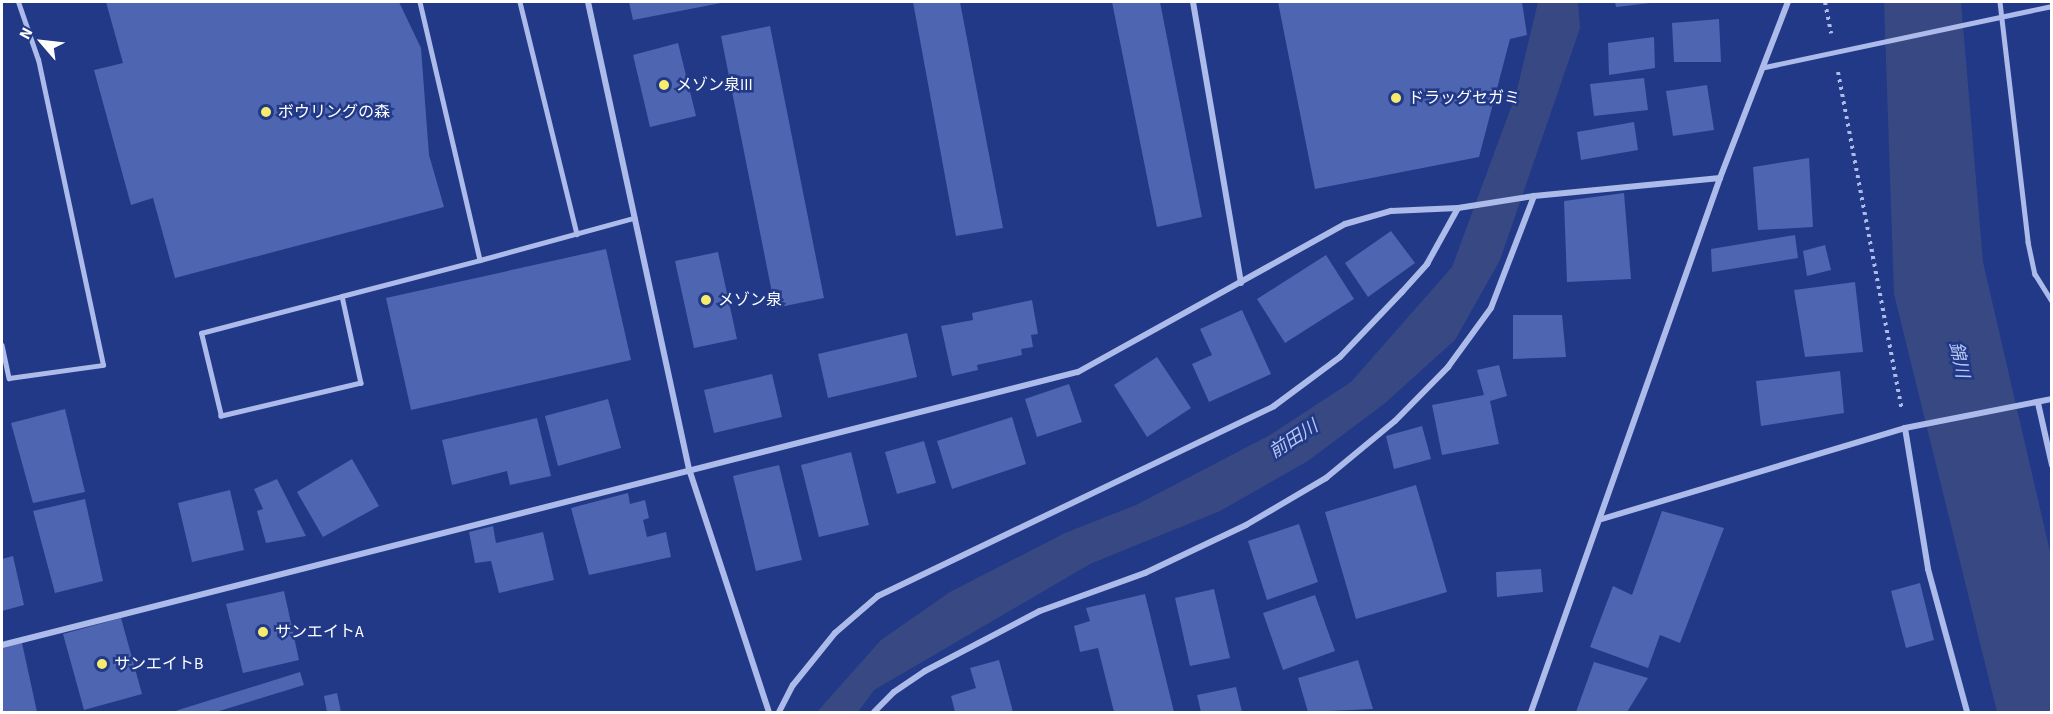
<!DOCTYPE html>
<meta charset="utf-8">
<style>
body{margin:0}
#map{position:relative;width:2053px;height:714px;overflow:hidden;background:#213987;font-family:"Source Sans 3","Noto Sans JP",sans-serif}
div>[style]{position:absolute}
.water>*{inset:0;background:#374882}
.building>*{inset:0;background:#4e65b1}
.path>*{height:4px;margin-top:-2px;transform-origin:0;background:repeating-linear-gradient(90deg,#acbbea 0 3px,transparent 0 7.5px)}
.service>*{height:4.5px;margin:-2.25px;padding:0 2.25px;transform-origin:2.25px;border-radius:2.25px;background:#acbbea}
.minor>*{height:6px;margin:-3px;padding:0 3px;transform-origin:3px;border-radius:3px;background:#acbbea}
.dots>*{width:16px;height:16px;translate:-50% -50%;box-sizing:border-box;border:3px solid #213987;border-radius:50%}
span{translate:-50% -50%;white-space:nowrap;text-align:center;line-height:1.15;-webkit-text-stroke:5px #213987;paint-order:stroke}
.poi-label{font-size:16px;color:#fff}
.left{translate:0 -50%;text-align:left}
.water-label{font-size:18px;color:#b7c6f1;font-style:italic}
.frame{position:absolute;inset:0;border:3px solid #fff;pointer-events:none}
.north{position:absolute;left:12px;top:12px;width:60px;height:60px;-webkit-text-stroke:4px #213987;paint-order:stroke;rotate:298deg;font-size:16px;font-weight:700;line-height:24px;text-align:center;color:#fff}
.north::after{content:'';display:block;margin:auto;width:21px;height:27px;background:#fff;clip-path:polygon(50% 0,100% 100%,50% 72%,0 100%)}
</style>
<div id="map">
<div class="water">
<div style="clip-path:polygon(1538px 2px,1578px 2px,1580px 28px,1500px 260px,1455px 340px,1384px 404px,1308px 461px,1220px 511px,1090px 564px,874px 690px,858px 712px,817px 712px,881px 640px,950px 592px,1065px 533px,1136px 505px,1270px 435px,1351px 382px,1452px 267px,1516px 94px)"></div>
<div style="clip-path:polygon(1884px 2px,1961px 2px,1983px 262px,2051px 556px,2051px 712px,1997px 712px,1894px 294px)"></div>
</div>
<div class="building">
<div style="clip-path:polygon(106px 2px,399px 2px,421px 48px,429px 155px,444px 207px,175px 278px,153px 198px,131px 205px,94px 70px,123px 63px)"></div>
<div style="clip-path:polygon(629px 2px,721px 2px,721px 3px,633px 20px)"></div>
<div style="clip-path:polygon(913px 2px,960px 2px,1003px 228px,956px 236px)"></div>
<div style="clip-path:polygon(1112px 2px,1160px 2px,1202px 217px,1157px 227px)"></div>
<div style="clip-path:polygon(1278px 2px,1522px 2px,1527px 35px,1510px 39px,1479px 157px,1315px 189px)"></div>
<div style="clip-path:polygon(1615px 2px,1650px 2px,1650px 3px,1616px 7px)"></div>
<div style="clip-path:polygon(1719px 19px,1721px 62px,1674px 62px,1672px 23px)"></div>
<div style="clip-path:polygon(770px 26px,824px 298px,775px 308px,721px 36px)"></div>
<div style="clip-path:polygon(1654px 37px,1655px 68px,1609px 75px,1608px 43px)"></div>
<div style="clip-path:polygon(678px 43px,696px 116px,650px 127px,633px 55px)"></div>
<div style="clip-path:polygon(1644px 78px,1648px 110px,1594px 116px,1590px 84px)"></div>
<div style="clip-path:polygon(1707px 85px,1714px 130px,1673px 136px,1666px 91px)"></div>
<div style="clip-path:polygon(1634px 122px,1638px 150px,1581px 160px,1577px 132px)"></div>
<div style="clip-path:polygon(1809px 158px,1813px 227px,1758px 230px,1753px 167px)"></div>
<div style="clip-path:polygon(1624px 193px,1631px 279px,1567px 282px,1564px 201px)"></div>
<div style="clip-path:polygon(1391px 231px,1415px 263px,1368px 297px,1345px 263px)"></div>
<div style="clip-path:polygon(1795px 235px,1798px 258px,1712px 272px,1711px 249px)"></div>
<div style="clip-path:polygon(1825px 245px,1831px 270px,1807px 276px,1803px 251px)"></div>
<div style="clip-path:polygon(606px 249px,631px 360px,411px 410px,386px 298px)"></div>
<div style="clip-path:polygon(718px 252px,737px 339px,694px 348px,675px 261px)"></div>
<div style="clip-path:polygon(1326px 255px,1354px 299px,1285px 343px,1257px 299px)"></div>
<div style="clip-path:polygon(1855px 282px,1863px 352px,1805px 357px,1794px 290px)"></div>
<div style="clip-path:polygon(1032px 300px,1038px 334px,1031px 335px,1033px 347px,1021px 349px,1022px 355px,977px 365px,978px 370px,952px 376px,941px 326px,973px 320px,972px 313px)"></div>
<div style="clip-path:polygon(1242px 310px,1271px 374px,1209px 402px,1192px 364px,1212px 355px,1200px 329px)"></div>
<div style="clip-path:polygon(1513px 315px,1562px 315px,1566px 357px,1513px 359px)"></div>
<div style="clip-path:polygon(907px 333px,917px 377px,828px 398px,818px 354px)"></div>
<div style="clip-path:polygon(1157px 357px,1191px 408px,1147px 437px,1114px 385px)"></div>
<div style="clip-path:polygon(1499px 365px,1507px 396px,1490px 401px,1499px 444px,1442px 455px,1432px 405px,1484px 395px,1477px 370px)"></div>
<div style="clip-path:polygon(1840px 371px,1844px 413px,1761px 426px,1756px 381px)"></div>
<div style="clip-path:polygon(772px 374px,782px 417px,714px 433px,704px 390px)"></div>
<div style="clip-path:polygon(1069px 384px,1082px 422px,1037px 437px,1025px 399px)"></div>
<div style="clip-path:polygon(608px 399px,621px 448px,558px 466px,545px 416px)"></div>
<div style="clip-path:polygon(65px 409px,85px 492px,33px 503px,11px 423px)"></div>
<div style="clip-path:polygon(1012px 417px,1026px 464px,952px 489px,937px 441px)"></div>
<div style="clip-path:polygon(537px 418px,551px 476px,510px 485px,507px 471px,452px 485px,442px 440px)"></div>
<div style="clip-path:polygon(1422px 426px,1431px 459px,1394px 469px,1386px 436px)"></div>
<div style="clip-path:polygon(924px 441px,936px 483px,897px 494px,885px 452px)"></div>
<div style="clip-path:polygon(851px 452px,869px 525px,819px 537px,801px 465px)"></div>
<div style="clip-path:polygon(352px 459px,379px 506px,323px 537px,297px 492px)"></div>
<div style="clip-path:polygon(779px 465px,802px 560px,756px 571px,733px 476px)"></div>
<div style="clip-path:polygon(277px 479px,306px 536px,266px 543px,257px 511px,263px 509px,254px 489px)"></div>
<div style="clip-path:polygon(1416px 485px,1447px 592px,1356px 619px,1325px 512px)"></div>
<div style="clip-path:polygon(230px 490px,244px 550px,192px 562px,178px 503px)"></div>
<div style="clip-path:polygon(628px 493px,630px 504px,645px 500px,649px 518px,643px 520px,647px 537px,666px 532px,671px 557px,589px 575px,571px 508px)"></div>
<div style="clip-path:polygon(85px 499px,103px 581px,55px 593px,33px 511px)"></div>
<div style="clip-path:polygon(1662px 511px,1724px 528px,1680px 643px,1660px 635px,1648px 668px,1590px 647px,1613px 586px,1632px 595px)"></div>
<div style="clip-path:polygon(1299px 524px,1318px 582px,1267px 600px,1248px 541px)"></div>
<div style="clip-path:polygon(493px 526px,496px 543px,543px 532px,554px 580px,499px 593px,491px 561px,475px 563px,469px 532px)"></div>
<div style="clip-path:polygon(13px 556px,24px 605px,2px 611px,2px 559px)"></div>
<div style="clip-path:polygon(1541px 569px,1543px 592px,1497px 597px,1496px 572px)"></div>
<div style="clip-path:polygon(1920px 583px,1934px 640px,1906px 648px,1891px 591px)"></div>
<div style="clip-path:polygon(1214px 589px,1230px 658px,1190px 666px,1175px 598px)"></div>
<div style="clip-path:polygon(284px 591px,299px 660px,243px 673px,226px 604px)"></div>
<div style="clip-path:polygon(1145px 594px,1174px 712px,1114px 712px,1098px 648px,1080px 652px,1074px 626px,1090px 621px,1086px 608px)"></div>
<div style="clip-path:polygon(1315px 595px,1335px 651px,1283px 670px,1263px 613px)"></div>
<div style="clip-path:polygon(121px 618px,142px 694px,84px 710px,63px 634px)"></div>
<div style="clip-path:polygon(22px 643px,37px 712px,2px 712px,2px 647px)"></div>
<div style="clip-path:polygon(999px 660px,1013px 712px,955px 712px,951px 696px,976px 688px,970px 668px)"></div>
<div style="clip-path:polygon(1358px 660px,1373px 709px,1308px 712px,1298px 678px)"></div>
<div style="clip-path:polygon(1594px 662px,1648px 678px,1627px 712px,1576px 712px)"></div>
<div style="clip-path:polygon(300px 672px,304px 685px,216px 712px,172px 712px)"></div>
<div style="clip-path:polygon(1236px 687px,1242px 712px,1201px 712px,1197px 695px)"></div>
<div style="clip-path:polygon(337px 693px,341px 712px,327px 712px,324px 696px)"></div>
</div>
<div class="path">
<div style="left:1825px;top:2px;width:32px;rotate:79deg"></div>
<div style="left:1838px;top:72px;width:341px;rotate:79.3deg"></div>
</div>
<div class="service">
<div style="left:420px;top:2px;width:265px;rotate:76.9deg"></div>
<div style="left:520px;top:2px;width:239px;rotate:76.2deg"></div>
<div style="left:2000px;top:2px;width:242px;rotate:83.3deg"></div>
<div style="left:2028px;top:242px;width:33px;rotate:78deg"></div>
<div style="left:2035px;top:274px;width:32px;rotate:58deg"></div>
<div style="left:1765px;top:67px;width:293px;rotate:-12deg"></div>
<div style="left:342px;top:296px;width:89px;rotate:77.7deg"></div>
<div style="left:361px;top:383px;width:144px;rotate:166.7deg"></div>
<div style="left:221px;top:416px;width:85px;rotate:-103.5deg"></div>
<div style="left:201px;top:333px;width:146px;rotate:-14.7deg"></div>
<div style="left:342px;top:296px;width:143px;rotate:-14.6deg"></div>
<div style="left:480px;top:260px;width:160px;rotate:-15.3deg"></div>
<div style="left:2px;top:345px;width:34px;rotate:78deg"></div>
<div style="left:9px;top:378px;width:95px;rotate:-7.9deg"></div>
<div style="left:103px;top:365px;width:312px;rotate:-102deg"></div>
<div style="left:38px;top:60px;width:61px;rotate:-109deg"></div>
</div>
<div class="minor">
<div style="left:588px;top:2px;width:481px;rotate:77.8deg"></div>
<div style="left:690px;top:472px;width:253px;rotate:71.8deg"></div>
<div style="left:1193px;top:2px;width:285px;rotate:80.3deg"></div>
<div style="left:2038px;top:403px;width:64px;rotate:77.3deg"></div>
<div style="left:1905px;top:428px;width:143px;rotate:80.7deg"></div>
<div style="left:1928px;top:569px;width:148px;rotate:74.7deg"></div>
<div style="left:1602px;top:519px;width:316px;rotate:-16.7deg"></div>
<div style="left:1905px;top:428px;width:150px;rotate:-11.2deg"></div>
<div style="left:2px;top:645px;width:1110px;rotate:-14.24deg"></div>
<div style="left:1078px;top:372px;width:305px;rotate:-29deg"></div>
<div style="left:1345px;top:224px;width:48px;rotate:-15.8deg"></div>
<div style="left:1391px;top:211px;width:67px;rotate:-2.6deg"></div>
<div style="left:1458px;top:208px;width:77px;rotate:-9deg"></div>
<div style="left:1534px;top:196px;width:187px;rotate:-5.5deg"></div>
<div style="left:779px;top:712px;width:30px;rotate:-63deg"></div>
<div style="left:793px;top:685px;width:67px;rotate:-51.1deg"></div>
<div style="left:835px;top:633px;width:57px;rotate:-40.7deg"></div>
<div style="left:878px;top:596px;width:439px;rotate:-25.6deg"></div>
<div style="left:1274px;top:406px;width:82px;rotate:-36.6deg"></div>
<div style="left:1340px;top:357px;width:90px;rotate:-46.4deg"></div>
<div style="left:1402px;top:292px;width:38px;rotate:-48deg"></div>
<div style="left:1427px;top:264px;width:64px;rotate:-61deg"></div>
<div style="left:874px;top:712px;width:28px;rotate:-45deg"></div>
<div style="left:894px;top:692px;width:37px;rotate:-34deg"></div>
<div style="left:925px;top:671px;width:130px;rotate:-27.6deg"></div>
<div style="left:1040px;top:611px;width:112px;rotate:-19.9deg"></div>
<div style="left:1145px;top:573px;width:112px;rotate:-25.4deg"></div>
<div style="left:1246px;top:525px;width:93px;rotate:-30.4deg"></div>
<div style="left:1326px;top:478px;width:89px;rotate:-39.6deg"></div>
<div style="left:1395px;top:421px;width:76px;rotate:-45.5deg"></div>
<div style="left:1448px;top:367px;width:73px;rotate:-53.9deg"></div>
<div style="left:1491px;top:308px;width:120px;rotate:-69deg"></div>
<div style="left:1531px;top:712px;width:566px;rotate:-70.51deg"></div>
<div style="left:1720px;top:178px;width:189px;rotate:-68.9deg"></div>
</div>
<div class="dots">
<div style="left:664px;top:85px;background:#f6eb6d"></div>
<div style="left:1396px;top:98px;background:#f6eb6d"></div>
<div style="left:266px;top:112px;background:#f6eb6d"></div>
<div style="left:706px;top:300px;background:#f6eb6d"></div>
<div style="left:263px;top:632px;background:#f6eb6d"></div>
<div style="left:102px;top:664px;background:#f6eb6d"></div>
</div>
<div class="poi-label">
<span class="left" style="left:676px;top:85px">メゾン泉III</span>
<span class="left" style="left:1408px;top:98px">ドラッグセガミ</span>
<span class="left" style="left:278px;top:112px">ボウリングの森</span>
<span class="left" style="left:718px;top:300px">メゾン泉</span>
<span class="left" style="left:275px;top:632px">サンエイトA</span>
<span class="left" style="left:114px;top:664px">サンエイトB</span>
</div>
<div class="water-label">
<span style="left:1958px;top:360px;rotate:78deg">錦川</span>
<span style="left:1294px;top:440px;rotate:-33deg">前田川</span>
</div>
<div class="frame"></div>
<div class="north">N</div>
</div>
